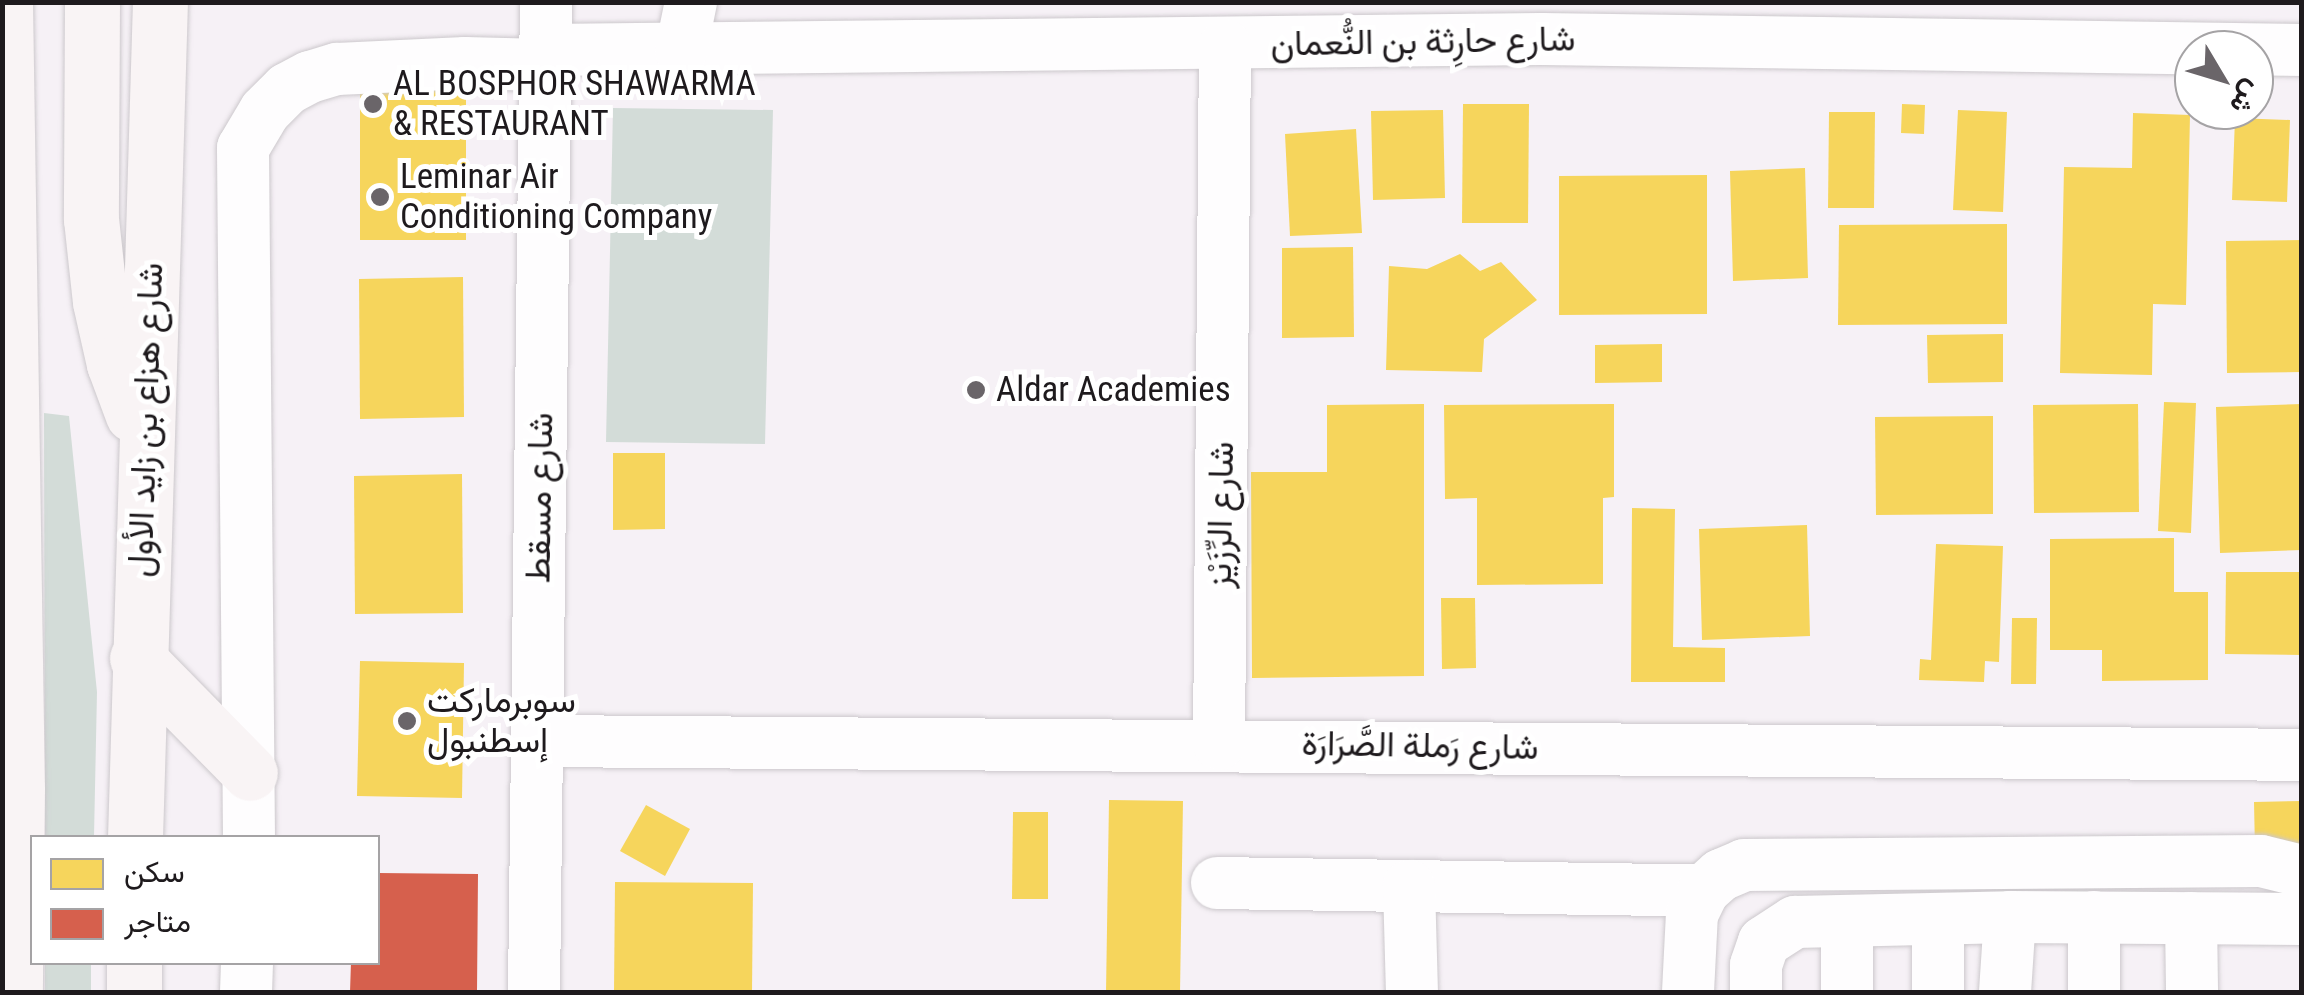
<!DOCTYPE html>
<meta charset="utf-8">
<style>
body{margin:0}
#map{position:relative;width:2304px;height:995px;overflow:hidden;background:#f6f1f6;font-family:"Roboto Condensed",Vazirmatn,sans-serif}
div>[style]{position:absolute}
.green>*{inset:0;background:#d3dcd8}
.homes>*{inset:0;background:#f6d55c}
.shops>*{inset:0;background:#d6604d}
.roads{filter:drop-shadow(0 0 2px #ccc8cc) drop-shadow(0 0 2px #ccc8cc)}
.minor>*{height:52px;margin:-26px;padding:0 26px;transform-origin:26px;border-radius:26px;background:#fefdfe}
.major>*{height:55px;margin:-27.5px;padding:0 27.5px;transform-origin:27.5px;border-radius:27.5px;background:#f9f4f5}
.dots>*{width:28px;height:28px;translate:-50% -50%;box-sizing:border-box;border:5px solid #fff;border-radius:50%}
span{translate:-50% -50%;white-space:nowrap;text-align:center;line-height:1.15;-webkit-text-stroke:10px #fff;paint-order:stroke}
.street-label{font-size:35px;color:#1e1a1d}
.poi-label{font-size:35px;color:#1e1a1d}
.left{translate:0 -50%;text-align:left}
.frame{position:absolute;inset:0;border:5px solid #1e1a1d;pointer-events:none}
.legend{position:absolute;left:30px;top:835px;width:350px;height:130px;box-sizing:border-box;background:#fff;border:2px solid #a5a3a5;margin:0;padding:12px 18px;list-style:none;font-size:30px;color:#1e1a1d}
.legend li{display:flex;align-items:center;gap:20px;height:50px}
.legend b{width:50px;border:2px solid #a5a3a5}
.north{position:absolute;left:2174px;top:30px;width:100px;height:100px;box-sizing:border-box;background:#fff;border:2px solid #a5a3a5;border-radius:50%;rotate:128deg;font-size:28px;font-weight:700;line-height:40px;text-align:center;color:#1e1a1d}
.north::after{content:'';display:block;margin:auto;width:35px;height:45px;background:#6a6569;clip-path:polygon(50% 0,100% 100%,50% 72%,0 100%)}
</style>
<div id="map">
<div class="green">
<div style="clip-path:polygon(613px 108px,773px 110px,765px 444px,606px 442px)"></div>
<div style="clip-path:polygon(44px 413px,69px 416px,97px 692px,94px 837px,45px 837px)"></div>
<div style="clip-path:polygon(45px 963px,91px 963px,91px 992px,45px 992px)"></div>
</div>
<div class="homes">
<div style="clip-path:polygon(360px 89px,466px 89px,466px 240px,360px 240px)"></div>
<div style="clip-path:polygon(1463px 104px,1529px 104px,1528px 223px,1462px 223px)"></div>
<div style="clip-path:polygon(1902px 104px,1925px 105px,1924px 134px,1901px 133px)"></div>
<div style="clip-path:polygon(1443px 110px,1445px 198px,1373px 200px,1371px 111px)"></div>
<div style="clip-path:polygon(1958px 110px,2007px 112px,2003px 212px,1953px 210px)"></div>
<div style="clip-path:polygon(1829px 112px,1875px 112px,1874px 208px,1828px 208px)"></div>
<div style="clip-path:polygon(2133px 113px,2190px 115px,2186px 305px,2153px 304px,2152px 375px,2060px 373px,2064px 167px,2132px 168px)"></div>
<div style="clip-path:polygon(2235px 118px,2290px 120px,2287px 202px,2232px 200px)"></div>
<div style="clip-path:polygon(1356px 129px,1362px 233px,1290px 236px,1285px 134px)"></div>
<div style="clip-path:polygon(1805px 168px,1808px 278px,1733px 281px,1730px 171px)"></div>
<div style="clip-path:polygon(1707px 175px,1707px 314px,1559px 315px,1559px 176px)"></div>
<div style="clip-path:polygon(2007px 224px,2007px 324px,1838px 325px,1839px 225px)"></div>
<div style="clip-path:polygon(2302px 240px,2302px 372px,2227px 373px,2226px 241px)"></div>
<div style="clip-path:polygon(1353px 247px,1354px 337px,1282px 338px,1282px 248px)"></div>
<div style="clip-path:polygon(1460px 254px,1480px 271px,1501px 262px,1537px 300px,1484px 339px,1482px 372px,1386px 370px,1389px 266px,1427px 269px)"></div>
<div style="clip-path:polygon(463px 277px,464px 417px,360px 419px,359px 279px)"></div>
<div style="clip-path:polygon(2003px 334px,2003px 382px,1928px 383px,1927px 335px)"></div>
<div style="clip-path:polygon(1662px 344px,1662px 382px,1595px 383px,1595px 345px)"></div>
<div style="clip-path:polygon(2164px 402px,2196px 403px,2191px 533px,2158px 531px)"></div>
<div style="clip-path:polygon(1424px 404px,1424px 676px,1252px 678px,1251px 472px,1327px 472px,1327px 405px)"></div>
<div style="clip-path:polygon(1614px 404px,1614px 497px,1603px 498px,1603px 584px,1477px 585px,1477px 498px,1445px 499px,1444px 405px)"></div>
<div style="clip-path:polygon(2138px 404px,2139px 512px,2034px 513px,2033px 405px)"></div>
<div style="clip-path:polygon(2302px 404px,2302px 550px,2220px 553px,2216px 407px)"></div>
<div style="clip-path:polygon(1993px 416px,1993px 514px,1876px 515px,1875px 417px)"></div>
<div style="clip-path:polygon(613px 453px,665px 453px,665px 529px,613px 530px)"></div>
<div style="clip-path:polygon(462px 474px,463px 613px,355px 614px,354px 476px)"></div>
<div style="clip-path:polygon(1632px 508px,1675px 509px,1673px 647px,1725px 648px,1725px 682px,1631px 682px)"></div>
<div style="clip-path:polygon(1807px 525px,1810px 636px,1702px 640px,1699px 529px)"></div>
<div style="clip-path:polygon(2174px 538px,2174px 592px,2208px 592px,2208px 680px,2102px 681px,2102px 650px,2050px 650px,2050px 539px)"></div>
<div style="clip-path:polygon(1936px 544px,2003px 546px,1999px 662px,1985px 661px,1984px 682px,1919px 680px,1920px 659px,1931px 660px)"></div>
<div style="clip-path:polygon(2226px 572px,2302px 572px,2302px 655px,2225px 654px)"></div>
<div style="clip-path:polygon(1441px 598px,1475px 598px,1476px 668px,1442px 669px)"></div>
<div style="clip-path:polygon(2012px 618px,2037px 618px,2036px 684px,2011px 684px)"></div>
<div style="clip-path:polygon(360px 661px,464px 663px,462px 798px,357px 796px)"></div>
<div style="clip-path:polygon(1109px 800px,1183px 801px,1180px 992px,1106px 992px)"></div>
<div style="clip-path:polygon(2302px 801px,2302px 849px,2255px 850px,2254px 802px)"></div>
<div style="clip-path:polygon(646px 805px,690px 829px,665px 876px,620px 851px)"></div>
<div style="clip-path:polygon(1013px 812px,1048px 812px,1048px 899px,1012px 899px)"></div>
<div style="clip-path:polygon(615px 882px,753px 883px,752px 992px,614px 992px)"></div>
</div>
<div class="shops">
<div style="clip-path:polygon(378px 873px,478px 874px,477px 992px,350px 992px,351px 962px,378px 962px)"></div>
</div>
<div class="roads">
<div class="minor">
<div style="left:545px;top:50px;width:997px;rotate:-0.63deg"></div>
<div style="left:1542px;top:39px;width:760px;rotate:0.83deg"></div>
<div style="left:681px;top:51px;width:50px;rotate:-78.5deg"></div>
<div style="left:538px;top:741px;width:1764px;rotate:0.45deg"></div>
<div style="left:1219px;top:744px;width:699px;rotate:-89.51deg"></div>
<div style="left:249px;top:838px;width:690px;rotate:-90.5deg"></div>
<div style="left:243px;top:148px;width:43px;rotate:-59.3deg"></div>
<div style="left:265px;top:111px;width:31px;rotate:-45deg"></div>
<div style="left:287px;top:89px;width:26px;rotate:-28deg"></div>
<div style="left:310px;top:77px;width:28px;rotate:-17deg"></div>
<div style="left:337px;top:69px;width:128px;rotate:-2.7deg"></div>
<div style="left:465px;top:63px;width:79px;rotate:1.5deg"></div>
<div style="left:1217px;top:883px;width:486px;rotate:0.9deg"></div>
<div style="left:1409px;top:886px;width:106px;rotate:88.4deg"></div>
<div style="left:2094px;top:917px;width:75px;rotate:90deg"></div>
<div style="left:2191px;top:918px;width:74px;rotate:89.2deg"></div>
<div style="left:246px;top:992px;width:30px;rotate:-88deg"></div>
<div style="left:534px;top:992px;width:990px;rotate:-89.31deg"></div>
<div style="left:1688px;top:992px;width:78px;rotate:-87.1deg"></div>
<div style="left:1692px;top:914px;width:25px;rotate:-64deg"></div>
<div style="left:1703px;top:891px;width:24px;rotate:-42deg"></div>
<div style="left:1721px;top:875px;width:25px;rotate:-23deg"></div>
<div style="left:1744px;top:865px;width:517px;rotate:-0.44deg"></div>
<div style="left:2261px;top:861px;width:42px;rotate:13.7deg"></div>
<div style="left:1756px;top:992px;width:27px;rotate:-90deg"></div>
<div style="left:1756px;top:965px;width:24px;rotate:-71deg"></div>
<div style="left:1764px;top:942px;width:37px;rotate:-33deg"></div>
<div style="left:1795px;top:922px;width:215px;rotate:-1.3deg"></div>
<div style="left:2010px;top:917px;width:292px;rotate:0.4deg"></div>
<div style="left:1847px;top:992px;width:71px;rotate:-90deg"></div>
<div style="left:1938px;top:992px;width:73px;rotate:-90deg"></div>
<div style="left:2005px;top:992px;width:75px;rotate:-86.2deg"></div>
</div>
<div class="major">
<div style="left:5px;top:2px;width:786px;rotate:89.13deg"></div>
<div style="left:17px;top:788px;width:204px;rotate:90.6deg"></div>
<div style="left:92px;top:2px;width:217px;rotate:90.3deg"></div>
<div style="left:91px;top:219px;width:83px;rotate:83.8deg"></div>
<div style="left:100px;top:302px;width:64px;rotate:77.3deg"></div>
<div style="left:114px;top:364px;width:54px;rotate:69.6deg"></div>
<div style="left:137px;top:658px;width:161px;rotate:45.5deg"></div>
<div style="left:135px;top:838px;width:836px;rotate:-88.29deg"></div>
<div style="left:134px;top:992px;width:30px;rotate:-90deg"></div>
</div>
</div>
<div class="dots">
<div style="left:373px;top:104px;background:#6a6569"></div>
<div style="left:380px;top:197px;background:#6a6569"></div>
<div style="left:976px;top:390px;background:#6a6569"></div>
<div style="left:407px;top:721px;background:#6a6569"></div>
</div>
<div class="street-label">
<span style="left:1423px;top:42px;rotate:-1deg">شارع حارِثة بن النُّعمان</span>
<span style="left:146px;top:420px;rotate:-88deg">شارع هزاع بن زايد الأول</span>
<span style="left:540px;top:498px;rotate:-89deg">شارع مسقط</span>
<span style="left:1221px;top:515px;rotate:-89deg">شارع الرِّزَيْز</span>
<span style="left:1420px;top:746px;rotate:1deg">شارع رَملة الصَّرَارَة</span>
</div>
<div class="poi-label">
<span class="left" style="left:393px;top:104px">AL BOSPHOR SHAWARMA<br>&amp; RESTAURANT</span>
<span class="left" style="left:400px;top:197px">Leminar Air<br>Conditioning Company</span>
<span class="left" style="left:996px;top:390px">Aldar Academies</span>
<span class="left" style="left:427px;top:721px">سوبرماركت<br>إسطنبول</span>
</div>
<div class="frame"></div>
<ul class="legend">
<li><b style="height:28px;background:#f6d55c"></b>سكن</li>
<li><b style="height:28px;background:#d6604d"></b>متاجر</li>
</ul>
<div class="north">ش</div>
</div>
